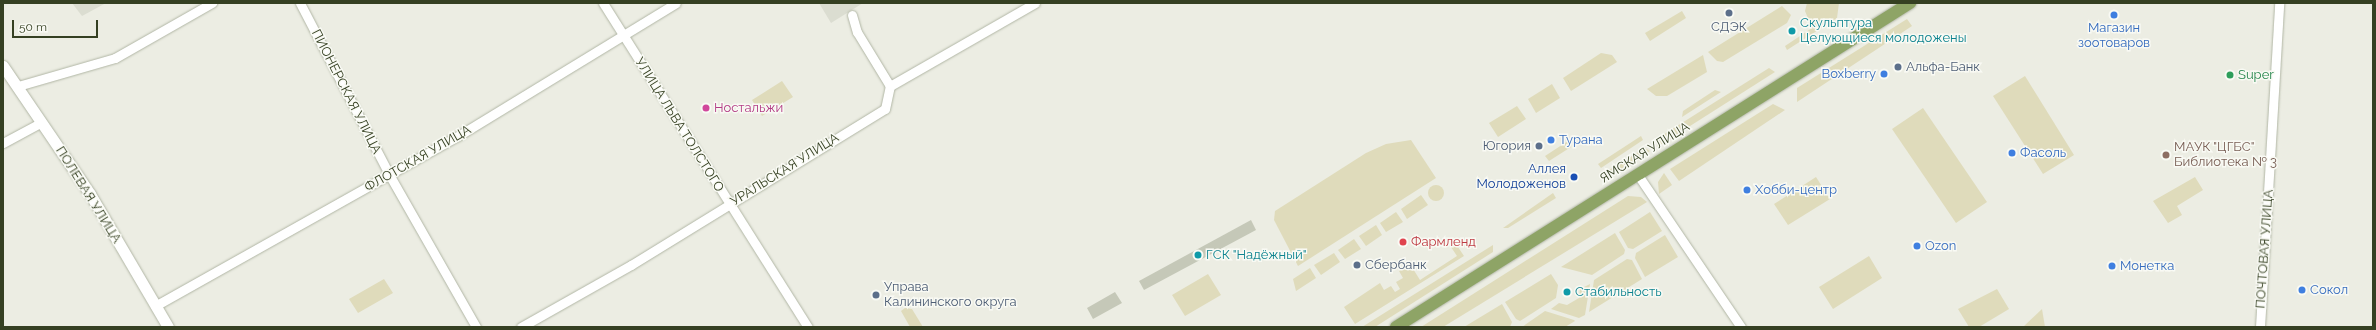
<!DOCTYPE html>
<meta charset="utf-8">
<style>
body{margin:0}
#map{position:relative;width:2376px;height:330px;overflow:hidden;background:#ecede3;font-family:Raleway,sans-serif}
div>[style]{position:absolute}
.built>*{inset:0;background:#dbddd1}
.green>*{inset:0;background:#dfdbbb}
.round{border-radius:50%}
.building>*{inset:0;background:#c5c8b8}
.roads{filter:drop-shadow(0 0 1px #b1b6a5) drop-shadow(0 0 1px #b1b6a5)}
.minor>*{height:9px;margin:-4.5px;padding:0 4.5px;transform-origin:4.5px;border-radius:4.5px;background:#fff}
.tertiary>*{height:11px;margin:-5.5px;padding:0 5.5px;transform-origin:5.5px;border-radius:5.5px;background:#fff}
.primary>*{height:12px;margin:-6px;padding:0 6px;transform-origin:6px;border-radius:6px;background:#8ea466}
.dots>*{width:11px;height:11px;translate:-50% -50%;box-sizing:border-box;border:2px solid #f9faf4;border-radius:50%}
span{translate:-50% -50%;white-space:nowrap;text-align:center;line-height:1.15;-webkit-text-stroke:3px #f9faf4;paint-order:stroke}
.culture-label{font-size:13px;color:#0d838f}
.left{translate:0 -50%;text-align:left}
.service-label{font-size:13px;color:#4e5e75}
.right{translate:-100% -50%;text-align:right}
.shop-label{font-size:13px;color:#366cbe}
.leisure-label{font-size:13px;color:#27864d}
.street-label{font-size:13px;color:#354022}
.hotel-label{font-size:13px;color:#b23c85}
.education-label{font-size:13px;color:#785e54}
.transit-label{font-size:13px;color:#164399}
.health-label{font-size:13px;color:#be3a42}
.frame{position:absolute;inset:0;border:4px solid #354022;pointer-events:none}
.scale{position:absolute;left:12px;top:20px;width:86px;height:18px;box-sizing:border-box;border:2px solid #354022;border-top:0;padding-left:5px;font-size:12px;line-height:14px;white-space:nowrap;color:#354022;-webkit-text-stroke:3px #f9faf4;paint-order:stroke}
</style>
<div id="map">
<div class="built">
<div style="clip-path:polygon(72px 3px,106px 3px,82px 16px)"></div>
<div style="clip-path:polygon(819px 3px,863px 3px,831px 23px)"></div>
</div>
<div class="green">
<div style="clip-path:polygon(1807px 3px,1839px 3px,1837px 18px,1787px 50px,1785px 46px,1812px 28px,1805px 11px)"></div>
<div style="clip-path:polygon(1782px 6px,1791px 15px,1787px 23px,1723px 62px,1717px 61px,1708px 52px)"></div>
<div style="clip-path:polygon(1682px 11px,1686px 18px,1650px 41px,1645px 33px)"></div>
<div style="clip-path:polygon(1907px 19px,1912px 26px,1797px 102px,1797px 88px)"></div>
<div style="clip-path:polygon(1601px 53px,1612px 55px,1617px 62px,1571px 91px,1563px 78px)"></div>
<div style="clip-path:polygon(1703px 55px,1707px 72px,1667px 96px,1656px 96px,1647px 89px)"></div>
<div style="clip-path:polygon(1769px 68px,1775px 72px,1657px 147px,1658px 138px)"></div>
<div style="clip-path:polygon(2025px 76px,2074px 155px,2043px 174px,1993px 96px)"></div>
<div style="clip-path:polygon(782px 81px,793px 97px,762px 116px,752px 100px)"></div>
<div style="clip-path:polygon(1552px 84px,1560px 98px,1536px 113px,1528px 99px)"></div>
<div style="clip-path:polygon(1715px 90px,1721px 92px,1682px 117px,1683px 111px)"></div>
<div style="clip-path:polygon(1773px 104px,1785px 110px,1679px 181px,1670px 169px)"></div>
<div style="clip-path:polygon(1517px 106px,1526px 119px,1498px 137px,1489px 123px)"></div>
<div style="clip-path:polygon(1923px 108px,1987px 202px,1956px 223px,1892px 129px)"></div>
<div style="clip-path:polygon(1641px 136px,1643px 140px,1601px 168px,1598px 164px)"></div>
<div style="clip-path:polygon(1411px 140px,1436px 178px,1298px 266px,1274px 220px,1275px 211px,1366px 153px,1386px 144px)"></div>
<div style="clip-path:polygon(1568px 141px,1571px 147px,1549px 161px,1545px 156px)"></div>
<div style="clip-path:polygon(1645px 148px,1650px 151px,1616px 172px,1606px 175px,1604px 173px)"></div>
<div style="clip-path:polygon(1664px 173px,1672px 185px,1659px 194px,1658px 182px)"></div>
<div style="clip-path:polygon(1816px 177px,1830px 199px,1788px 225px,1774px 204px)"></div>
<div style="clip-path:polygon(2195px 177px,2203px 190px,2177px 206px,2182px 215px,2168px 223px,2153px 201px)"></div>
<div class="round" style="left:1428px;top:185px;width:16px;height:16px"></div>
<div style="clip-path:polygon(1553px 193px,1556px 198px,1508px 228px,1503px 228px)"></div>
<div style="clip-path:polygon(1421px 195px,1428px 205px,1407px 219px,1401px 209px)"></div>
<div style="clip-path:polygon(1628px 196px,1641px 197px,1647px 202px,1443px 327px,1421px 327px)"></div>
<div style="clip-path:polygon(1396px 212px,1403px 222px,1386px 232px,1380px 223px)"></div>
<div style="clip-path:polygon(1650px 212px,1662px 231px,1633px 249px,1628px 248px,1619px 232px)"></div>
<div style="clip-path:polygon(1376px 225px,1382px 235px,1366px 246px,1359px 236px)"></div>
<div style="clip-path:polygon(1615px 233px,1625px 250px,1624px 254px,1592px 275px,1561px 267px)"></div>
<div style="clip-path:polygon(1665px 235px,1678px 257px,1645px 277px,1635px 258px,1636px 253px)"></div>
<div style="clip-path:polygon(1354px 239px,1361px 249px,1345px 259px,1338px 250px)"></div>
<div style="clip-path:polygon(1456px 244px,1464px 256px,1355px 324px,1344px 307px,1380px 283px,1384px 290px,1391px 286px,1395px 292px,1400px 289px,1396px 282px,1403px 278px,1399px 271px,1410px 264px,1420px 280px,1457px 256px,1451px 247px)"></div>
<div style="clip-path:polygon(1493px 245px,1493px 252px,1375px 327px,1362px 327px)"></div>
<div style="clip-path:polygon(1334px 253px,1340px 262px,1321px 275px,1314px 265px)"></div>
<div style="clip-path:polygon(1869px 256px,1882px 278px,1833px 309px,1819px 287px)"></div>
<div style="clip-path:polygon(1627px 259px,1632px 260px,1642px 279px,1589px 312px,1594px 280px)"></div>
<div style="clip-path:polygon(1310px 268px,1316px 278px,1296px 291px,1293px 279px)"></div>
<div style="clip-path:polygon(1208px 274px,1221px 295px,1185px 316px,1172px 295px)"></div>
<div style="clip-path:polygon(1551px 274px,1558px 285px,1556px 298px,1520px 321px,1516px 319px,1505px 302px)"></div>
<div style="clip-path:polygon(384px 279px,393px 293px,358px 313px,349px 299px)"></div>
<div style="clip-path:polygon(1590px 284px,1585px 315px,1579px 318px,1551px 309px,1559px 303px,1567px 305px,1579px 298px,1580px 289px)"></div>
<div style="clip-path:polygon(1997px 289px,2009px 309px,1979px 327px,1969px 327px,1958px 309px)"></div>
<div style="clip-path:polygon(1502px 304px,1512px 322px,1510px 327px,1464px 327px)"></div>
<div style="clip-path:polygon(905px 308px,912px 309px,923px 327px,910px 327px,901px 311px)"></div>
<div style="clip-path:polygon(2042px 309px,2045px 327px,2023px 327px)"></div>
<div style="clip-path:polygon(1545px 311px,1574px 320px,1575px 321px,1565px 327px,1522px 327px)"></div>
</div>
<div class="building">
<div style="clip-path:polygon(1251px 220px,1256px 230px,1144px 290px,1139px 281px)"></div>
<div style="clip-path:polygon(1115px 292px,1122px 303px,1093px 319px,1087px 308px)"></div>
</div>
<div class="roads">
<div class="minor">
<div style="left:300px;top:3px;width:195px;rotate:62.5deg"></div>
<div style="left:390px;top:176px;width:174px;rotate:60.3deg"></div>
<div style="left:603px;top:3px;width:383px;rotate:57.7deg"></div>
<div style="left:852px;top:15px;width:18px;rotate:74deg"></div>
<div style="left:857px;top:32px;width:63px;rotate:58.6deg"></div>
<div style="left:18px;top:86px;width:101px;rotate:-16.1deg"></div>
<div style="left:115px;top:58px;width:112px;rotate:-29.6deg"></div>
<div style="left:3px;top:143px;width:44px;rotate:-28.3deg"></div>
<div style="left:1638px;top:175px;width:184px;rotate:55.9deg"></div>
<div style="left:155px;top:306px;width:347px;rotate:-29.3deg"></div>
<div style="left:458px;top:136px;width:255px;rotate:-31.4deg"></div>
<div style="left:521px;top:327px;width:126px;rotate:-29.4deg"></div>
<div style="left:631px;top:265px;width:298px;rotate:-31.6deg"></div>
<div style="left:885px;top:109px;width:24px;rotate:-78deg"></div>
<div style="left:890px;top:86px;width:167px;rotate:-29.8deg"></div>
<div style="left:2260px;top:327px;width:325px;rotate:-86.6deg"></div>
</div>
<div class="tertiary">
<div style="left:3px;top:66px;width:155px;rotate:55.8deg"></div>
<div style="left:90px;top:194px;width:154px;rotate:59.6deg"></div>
</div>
<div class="primary">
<div style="left:1396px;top:327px;width:608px;rotate:-32.23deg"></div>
</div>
</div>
<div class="dots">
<div style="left:1729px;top:13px;background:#5c6f8a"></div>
<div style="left:2114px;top:15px;background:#3f7fe0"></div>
<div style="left:1792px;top:31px;background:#0f9aa8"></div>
<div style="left:1898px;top:67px;background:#5c6f8a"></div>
<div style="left:1884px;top:74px;background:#3f7fe0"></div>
<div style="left:2230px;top:75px;background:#2e9e5b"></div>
<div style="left:706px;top:108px;background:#d1479c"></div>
<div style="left:1551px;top:140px;background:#3f7fe0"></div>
<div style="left:1539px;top:146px;background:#5c6f8a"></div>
<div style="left:2012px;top:153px;background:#3f7fe0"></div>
<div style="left:2166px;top:155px;background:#8d6e63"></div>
<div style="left:1574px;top:177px;background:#1a4fb4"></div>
<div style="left:1747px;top:190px;background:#3f7fe0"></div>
<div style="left:1403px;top:242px;background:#e0444e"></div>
<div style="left:1917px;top:246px;background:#3f7fe0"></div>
<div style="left:1198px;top:255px;background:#0f9aa8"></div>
<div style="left:1357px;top:265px;background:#5c6f8a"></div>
<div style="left:2112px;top:266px;background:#3f7fe0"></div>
<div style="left:2302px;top:290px;background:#3f7fe0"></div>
<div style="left:1567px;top:292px;background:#0f9aa8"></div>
<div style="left:876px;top:295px;background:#5c6f8a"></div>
</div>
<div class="culture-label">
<span class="left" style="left:1800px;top:31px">Скульптура<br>Целующиеся молодожены</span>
<span class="left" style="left:1206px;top:255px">ГСК "Надёжный"</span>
<span class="left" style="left:1575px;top:292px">Стабильность</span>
</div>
<div class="service-label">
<span style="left:1729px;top:27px">СДЭК</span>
<span class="left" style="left:1906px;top:67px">Альфа-Банк</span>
<span class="right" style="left:1531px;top:146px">Югория</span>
<span class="left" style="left:1365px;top:265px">Сбербанк</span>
<span class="left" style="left:884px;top:295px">Управа<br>Калининского округа</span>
</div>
<div class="shop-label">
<span style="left:2114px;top:36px">Магазин<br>зоотоваров</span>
<span class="right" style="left:1876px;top:74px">Boxberry</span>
<span class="left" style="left:1559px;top:140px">Турана</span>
<span class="left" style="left:2020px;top:153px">Фасоль</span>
<span class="left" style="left:1755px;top:190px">Хобби-центр</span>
<span class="left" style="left:1925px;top:246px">Ozon</span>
<span class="left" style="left:2120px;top:266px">Монетка</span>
<span class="left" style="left:2310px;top:290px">Сокол</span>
</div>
<div class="leisure-label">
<span class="left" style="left:2238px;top:75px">Super</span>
</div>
<div class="street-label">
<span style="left:346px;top:92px;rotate:63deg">ПИОНЕРСКАЯ УЛИЦА</span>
<span style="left:679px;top:125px;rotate:58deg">УЛИЦА ЛЬВА ТОЛСТОГО</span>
<span style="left:1645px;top:153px;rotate:-32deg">ЯМСКАЯ УЛИЦА</span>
<span style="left:418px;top:159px;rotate:-30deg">ФЛОТСКАЯ УЛИЦА</span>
<span style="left:785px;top:170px;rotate:-32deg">УРАЛЬСКАЯ УЛИЦА</span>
<span style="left:88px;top:195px;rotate:58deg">ПОЛЕВАЯ УЛИЦА</span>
<span style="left:2265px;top:249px;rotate:-86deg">ПОЧТОВАЯ УЛИЦА</span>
</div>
<div class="hotel-label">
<span class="left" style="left:714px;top:108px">Ностальжи</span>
</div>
<div class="education-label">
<span class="left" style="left:2174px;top:155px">МАУК "ЦГБС"<br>Библиотека № 3</span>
</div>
<div class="transit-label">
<span class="right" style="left:1566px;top:177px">Аллея<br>Молодоженов</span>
</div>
<div class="health-label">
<span class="left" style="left:1411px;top:242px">Фармленд</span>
</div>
<div class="frame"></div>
<div class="scale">50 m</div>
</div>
